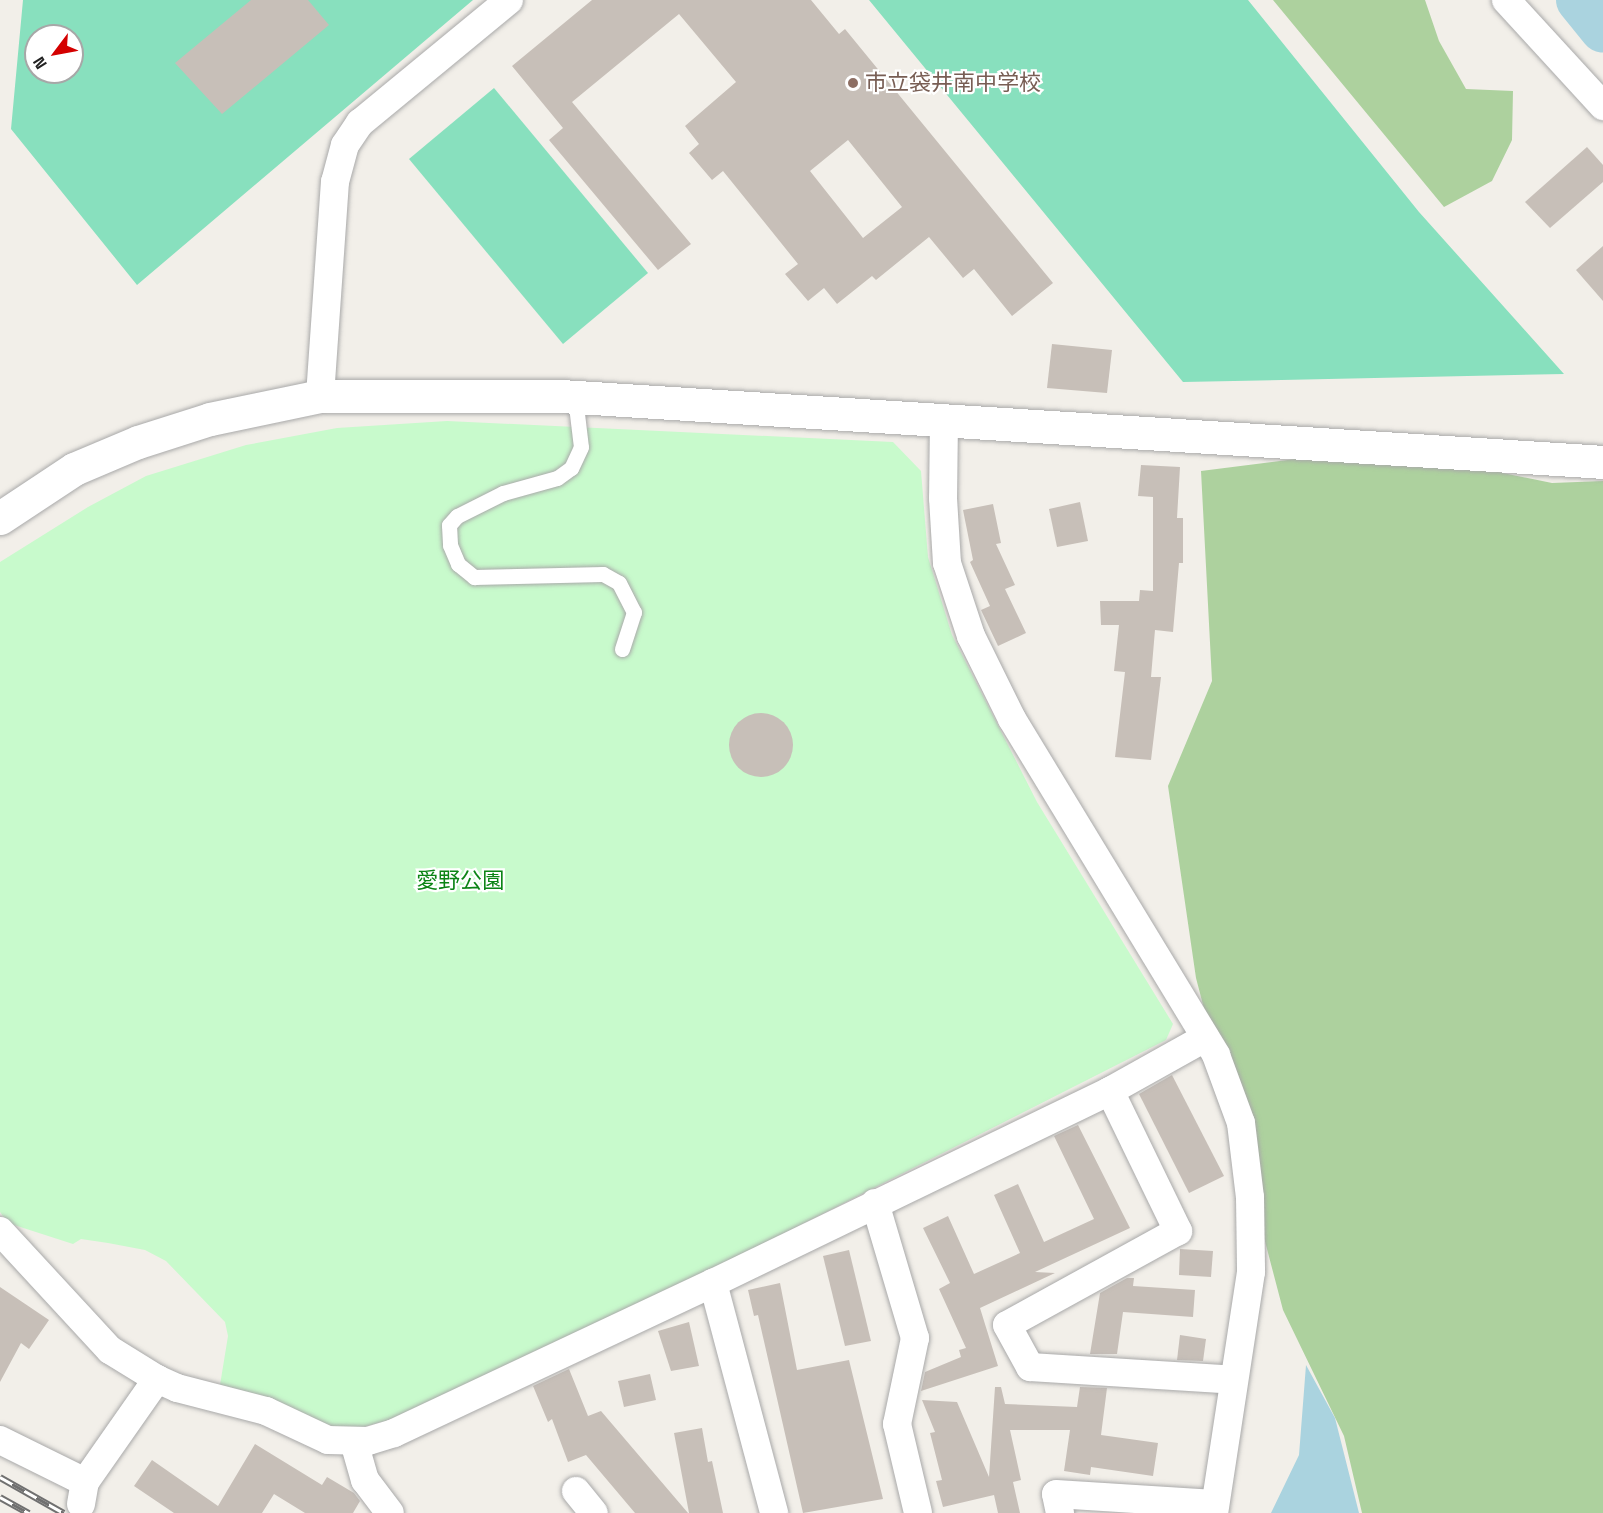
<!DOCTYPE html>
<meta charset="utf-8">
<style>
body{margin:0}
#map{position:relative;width:1603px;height:1513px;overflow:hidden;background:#f2efe9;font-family:"Space Grotesk","Noto Sans JP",sans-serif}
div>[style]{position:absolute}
.forest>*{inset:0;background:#add19e}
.park>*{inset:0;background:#c8facc}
.pitch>*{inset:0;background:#88e0be}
.water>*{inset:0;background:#aad3df}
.river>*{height:46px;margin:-23px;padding:0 23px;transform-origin:23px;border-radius:23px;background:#aad3df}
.building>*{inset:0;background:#c7bfb8}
.round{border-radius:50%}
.roads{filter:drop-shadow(0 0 2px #a9a9a9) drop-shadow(0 0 2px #a9a9a9)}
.service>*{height:15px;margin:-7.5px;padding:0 7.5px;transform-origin:7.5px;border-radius:7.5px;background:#fff}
.minor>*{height:28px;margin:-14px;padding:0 14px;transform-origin:14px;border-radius:14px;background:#fff}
.tertiary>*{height:33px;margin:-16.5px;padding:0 16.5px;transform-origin:16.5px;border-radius:16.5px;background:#fff}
.rail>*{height:7px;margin-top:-3.5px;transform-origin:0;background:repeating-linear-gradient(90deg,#fff 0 14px,#707070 0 28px);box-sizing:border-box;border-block:2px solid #707070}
.dots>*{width:16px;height:16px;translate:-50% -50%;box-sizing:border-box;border:3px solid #fff;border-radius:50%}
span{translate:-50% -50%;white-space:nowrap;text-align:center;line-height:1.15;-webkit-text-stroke:4.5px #fff;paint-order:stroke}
.education-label{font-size:22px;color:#785e54}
.left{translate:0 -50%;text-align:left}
.park-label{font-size:22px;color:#0c8416}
.north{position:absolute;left:24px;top:24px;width:60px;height:60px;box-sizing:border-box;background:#fff;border:2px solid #a7a7a7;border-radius:50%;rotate:238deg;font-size:16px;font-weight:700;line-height:24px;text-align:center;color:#222}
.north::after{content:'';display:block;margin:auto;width:21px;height:27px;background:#d40000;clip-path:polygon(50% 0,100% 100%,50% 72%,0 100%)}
</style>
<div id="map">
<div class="forest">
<div style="clip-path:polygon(1273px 0,1425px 0,1439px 41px,1466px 89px,1513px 91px,1512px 140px,1492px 181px,1444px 207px)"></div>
<div style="clip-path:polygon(1382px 448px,1552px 483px,1603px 481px,1603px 1513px,1362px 1513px,1344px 1436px,1283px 1310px,1196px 978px,1168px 786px,1212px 681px,1201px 471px)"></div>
</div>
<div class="park">
<div style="clip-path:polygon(447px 421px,893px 442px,921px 471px,928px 557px,952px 635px,1037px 802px,1173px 1024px,1166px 1040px,753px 1249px,389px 1420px,356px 1429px,331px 1426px,259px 1395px,220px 1385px,228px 1336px,225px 1322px,166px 1261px,145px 1250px,108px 1243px,81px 1239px,73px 1244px,8px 1223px,0 1212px,0 562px,88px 507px,146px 476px,246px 445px,337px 428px)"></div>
</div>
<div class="pitch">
<div style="clip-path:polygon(evenodd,23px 0,473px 0,137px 285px,11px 129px,23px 0,36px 36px,72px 36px,72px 72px,36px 72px,36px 36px)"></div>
<div style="clip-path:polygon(869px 0,1248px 0,1419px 212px,1564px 374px,1183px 382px)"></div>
<div style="clip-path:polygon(494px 88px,648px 273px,563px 344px,409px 159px)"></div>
</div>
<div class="water">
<div style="clip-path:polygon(1306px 1365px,1335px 1418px,1359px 1513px,1271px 1513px,1299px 1455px)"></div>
</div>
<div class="river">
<div style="left:1579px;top:0;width:38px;rotate:51deg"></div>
</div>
<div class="building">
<div style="clip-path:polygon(251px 0,308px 0,329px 25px,222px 114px,175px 63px)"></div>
<div style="clip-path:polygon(evenodd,592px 0,811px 0,839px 34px,845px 29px,1053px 283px,1012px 316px,974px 269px,963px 278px,929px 237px,876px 280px,872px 276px,837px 304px,824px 288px,808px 301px,785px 274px,798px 264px,723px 171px,712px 180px,689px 153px,699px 144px,685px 126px,736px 82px,679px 14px,572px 102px,691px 244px,658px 270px,549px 140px,563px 128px,512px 66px,592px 0,848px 140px,902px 207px,863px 238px,810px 171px,848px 140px)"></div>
<div style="clip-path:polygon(1587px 147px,1603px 165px,1603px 182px,1550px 228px,1525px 202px)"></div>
<div style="clip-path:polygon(1603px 246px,1603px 301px,1576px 270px)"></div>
<div style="clip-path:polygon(1052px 344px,1112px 350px,1107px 393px,1047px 388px)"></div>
<div style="clip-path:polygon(1141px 465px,1180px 467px,1177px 518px,1183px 518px,1183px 563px,1179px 563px,1173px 632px,1155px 630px,1151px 677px,1161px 677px,1151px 760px,1115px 757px,1125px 672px,1114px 671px,1119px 625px,1101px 625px,1100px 601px,1139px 601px,1140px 590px,1153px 591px,1153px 497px,1138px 496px)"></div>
<div style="clip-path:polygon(1080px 502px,1088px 541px,1057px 547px,1049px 509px)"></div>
<div style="clip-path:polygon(993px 504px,1001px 543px,996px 544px,1015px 585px,1005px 589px,1026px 633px,998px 646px,981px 610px,990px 606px,970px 562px,973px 560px,963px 510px)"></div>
<div class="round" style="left:729px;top:713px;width:64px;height:64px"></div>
<div style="clip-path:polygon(1172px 1075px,1224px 1176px,1189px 1193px,1139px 1094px)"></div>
<div style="clip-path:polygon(1078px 1125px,1130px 1228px,1035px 1272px,1055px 1273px,980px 1308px,998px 1366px,921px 1391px,925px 1372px,961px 1357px,959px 1350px,966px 1348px,939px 1289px,950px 1283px,923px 1228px,948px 1216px,974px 1274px,1020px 1253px,994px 1195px,1018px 1184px,1044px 1242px,1094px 1219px,1054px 1136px)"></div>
<div style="clip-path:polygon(1180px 1249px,1213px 1251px,1211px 1277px,1179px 1275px)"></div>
<div style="clip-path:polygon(849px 1250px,871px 1341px,845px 1346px,823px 1256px)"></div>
<div style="clip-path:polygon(1127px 1278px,1134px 1278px,1133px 1286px,1195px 1290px,1193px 1317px,1123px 1312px,1117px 1354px,1090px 1354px,1100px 1293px)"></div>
<div style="clip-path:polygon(780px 1283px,797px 1370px,849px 1360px,883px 1499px,803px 1513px,758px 1315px,754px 1316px,748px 1290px)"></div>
<div style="clip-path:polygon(0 1287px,49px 1320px,29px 1349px,21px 1343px,0 1382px)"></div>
<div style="clip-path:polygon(689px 1322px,699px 1366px,671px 1371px,658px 1331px)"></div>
<div style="clip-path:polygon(1180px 1335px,1206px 1339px,1203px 1361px,1177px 1360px)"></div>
<div style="clip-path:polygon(569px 1369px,588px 1416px,601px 1411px,688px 1513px,635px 1513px,586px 1455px,568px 1462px,552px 1419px,548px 1422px,533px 1386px)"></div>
<div style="clip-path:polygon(650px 1374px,656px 1400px,624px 1407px,618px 1381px)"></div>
<div style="clip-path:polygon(995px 1387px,1001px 1387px,1005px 1404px,1077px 1407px,1080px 1387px,1107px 1388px,1101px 1435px,1158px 1443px,1153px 1476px,1091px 1467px,1090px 1475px,1064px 1471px,1070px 1430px,1010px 1430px,1021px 1480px,1013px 1482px,1020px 1513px,998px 1513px,994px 1495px,943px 1507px,936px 1481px,942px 1480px,930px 1433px,935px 1432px,922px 1400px,957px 1402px,989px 1477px)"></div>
<div style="clip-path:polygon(702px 1428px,708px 1462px,712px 1461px,723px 1513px,689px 1513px,674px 1433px)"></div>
<div style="clip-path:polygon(255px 1444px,322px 1485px,327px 1477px,354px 1493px,360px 1501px,353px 1513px,305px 1513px,274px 1494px,262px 1513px,174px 1513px,134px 1486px,152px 1460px,218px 1506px)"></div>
</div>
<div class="roads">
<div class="service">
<div style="left:575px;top:397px;width:50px;rotate:83.2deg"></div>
<div style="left:581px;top:447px;width:23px;rotate:115deg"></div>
<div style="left:571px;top:468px;width:17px;rotate:144deg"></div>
<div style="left:557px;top:478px;width:56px;rotate:164.5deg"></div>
<div style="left:503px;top:493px;width:51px;rotate:153.4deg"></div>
<div style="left:457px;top:516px;width:12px;rotate:132deg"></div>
<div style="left:449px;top:525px;width:20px;rotate:87deg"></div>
<div style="left:450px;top:545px;width:21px;rotate:67deg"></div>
<div style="left:458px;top:564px;width:21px;rotate:39deg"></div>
<div style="left:474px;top:577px;width:129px;rotate:-1.3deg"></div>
<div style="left:603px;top:574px;width:18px;rotate:29deg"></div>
<div style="left:619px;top:583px;width:33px;rotate:63deg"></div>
<div style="left:634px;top:612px;width:39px;rotate:108deg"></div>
</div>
<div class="minor">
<div style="left:1506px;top:0;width:144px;rotate:47.5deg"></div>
<div style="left:320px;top:396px;width:215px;rotate:-86deg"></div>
<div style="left:335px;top:182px;width:38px;rotate:-75deg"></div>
<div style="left:345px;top:145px;width:27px;rotate:-56deg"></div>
<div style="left:360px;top:123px;width:193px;rotate:-39.5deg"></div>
<div style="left:944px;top:420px;width:78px;rotate:90.7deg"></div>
<div style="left:943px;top:498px;width:65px;rotate:86.5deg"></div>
<div style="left:947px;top:563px;width:77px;rotate:71.8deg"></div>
<div style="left:971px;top:636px;width:93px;rotate:63.7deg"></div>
<div style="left:1012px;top:719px;width:393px;rotate:58.7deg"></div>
<div style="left:1216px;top:1055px;width:72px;rotate:69.8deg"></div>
<div style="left:1241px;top:1123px;width:75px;rotate:83.1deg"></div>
<div style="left:1250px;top:1197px;width:75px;rotate:89.2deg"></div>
<div style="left:1251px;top:1272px;width:244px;rotate:98.7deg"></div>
<div style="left:1110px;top:1091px;width:156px;rotate:64.1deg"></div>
<div style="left:1178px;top:1231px;width:195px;rotate:151.2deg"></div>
<div style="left:1007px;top:1325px;width:48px;rotate:61.3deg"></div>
<div style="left:1030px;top:1367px;width:204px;rotate:3.6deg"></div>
<div style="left:875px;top:1203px;width:141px;rotate:73.5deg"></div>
<div style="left:915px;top:1338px;width:88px;rotate:101.8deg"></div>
<div style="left:897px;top:1424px;width:91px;rotate:76.7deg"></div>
<div style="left:0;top:1231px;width:162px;rotate:47.3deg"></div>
<div style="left:110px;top:1350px;width:55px;rotate:31.7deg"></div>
<div style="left:157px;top:1379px;width:22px;rotate:24deg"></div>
<div style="left:177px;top:1388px;width:92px;rotate:14.5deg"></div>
<div style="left:266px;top:1411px;width:68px;rotate:25.1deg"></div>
<div style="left:328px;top:1440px;width:40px;rotate:1.4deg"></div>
<div style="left:368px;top:1441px;width:27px;rotate:-17deg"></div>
<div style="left:394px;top:1433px;width:353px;rotate:-25.2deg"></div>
<div style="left:713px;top:1283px;width:441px;rotate:-25.8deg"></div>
<div style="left:1110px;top:1091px;width:109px;rotate:-29.2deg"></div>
<div style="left:713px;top:1283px;width:238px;rotate:75.1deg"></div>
<div style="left:0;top:1440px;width:95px;rotate:26.3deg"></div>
<div style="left:354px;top:1442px;width:40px;rotate:74deg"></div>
<div style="left:365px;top:1480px;width:41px;rotate:52.9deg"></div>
<div style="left:576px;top:1491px;width:28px;rotate:51deg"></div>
<div style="left:81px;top:1504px;width:22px;rotate:-80deg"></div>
<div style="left:85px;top:1482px;width:126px;rotate:-55deg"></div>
<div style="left:1060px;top:1513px;width:19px;rotate:-102deg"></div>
<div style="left:1056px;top:1494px;width:159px;rotate:3.6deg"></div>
</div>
<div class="tertiary">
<div style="left:0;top:518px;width:89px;rotate:-33.5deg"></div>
<div style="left:74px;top:469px;width:69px;rotate:-22.9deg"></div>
<div style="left:138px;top:442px;width:76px;rotate:-17.7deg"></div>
<div style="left:210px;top:419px;width:112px;rotate:-11.8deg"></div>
<div style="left:320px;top:396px;width:241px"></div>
<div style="left:561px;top:396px;width:1044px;rotate:3.62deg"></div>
</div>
</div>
<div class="rail">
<div style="left:0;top:1477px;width:73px;rotate:29.4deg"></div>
<div style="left:0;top:1497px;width:33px;rotate:29deg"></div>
</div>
<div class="dots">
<div style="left:853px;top:83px;background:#8d6e63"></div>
</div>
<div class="education-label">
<span class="left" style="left:865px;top:83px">市立袋井南中学校</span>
</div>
<div class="park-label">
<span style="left:460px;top:881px">愛野公園</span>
</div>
<div class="north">N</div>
</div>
